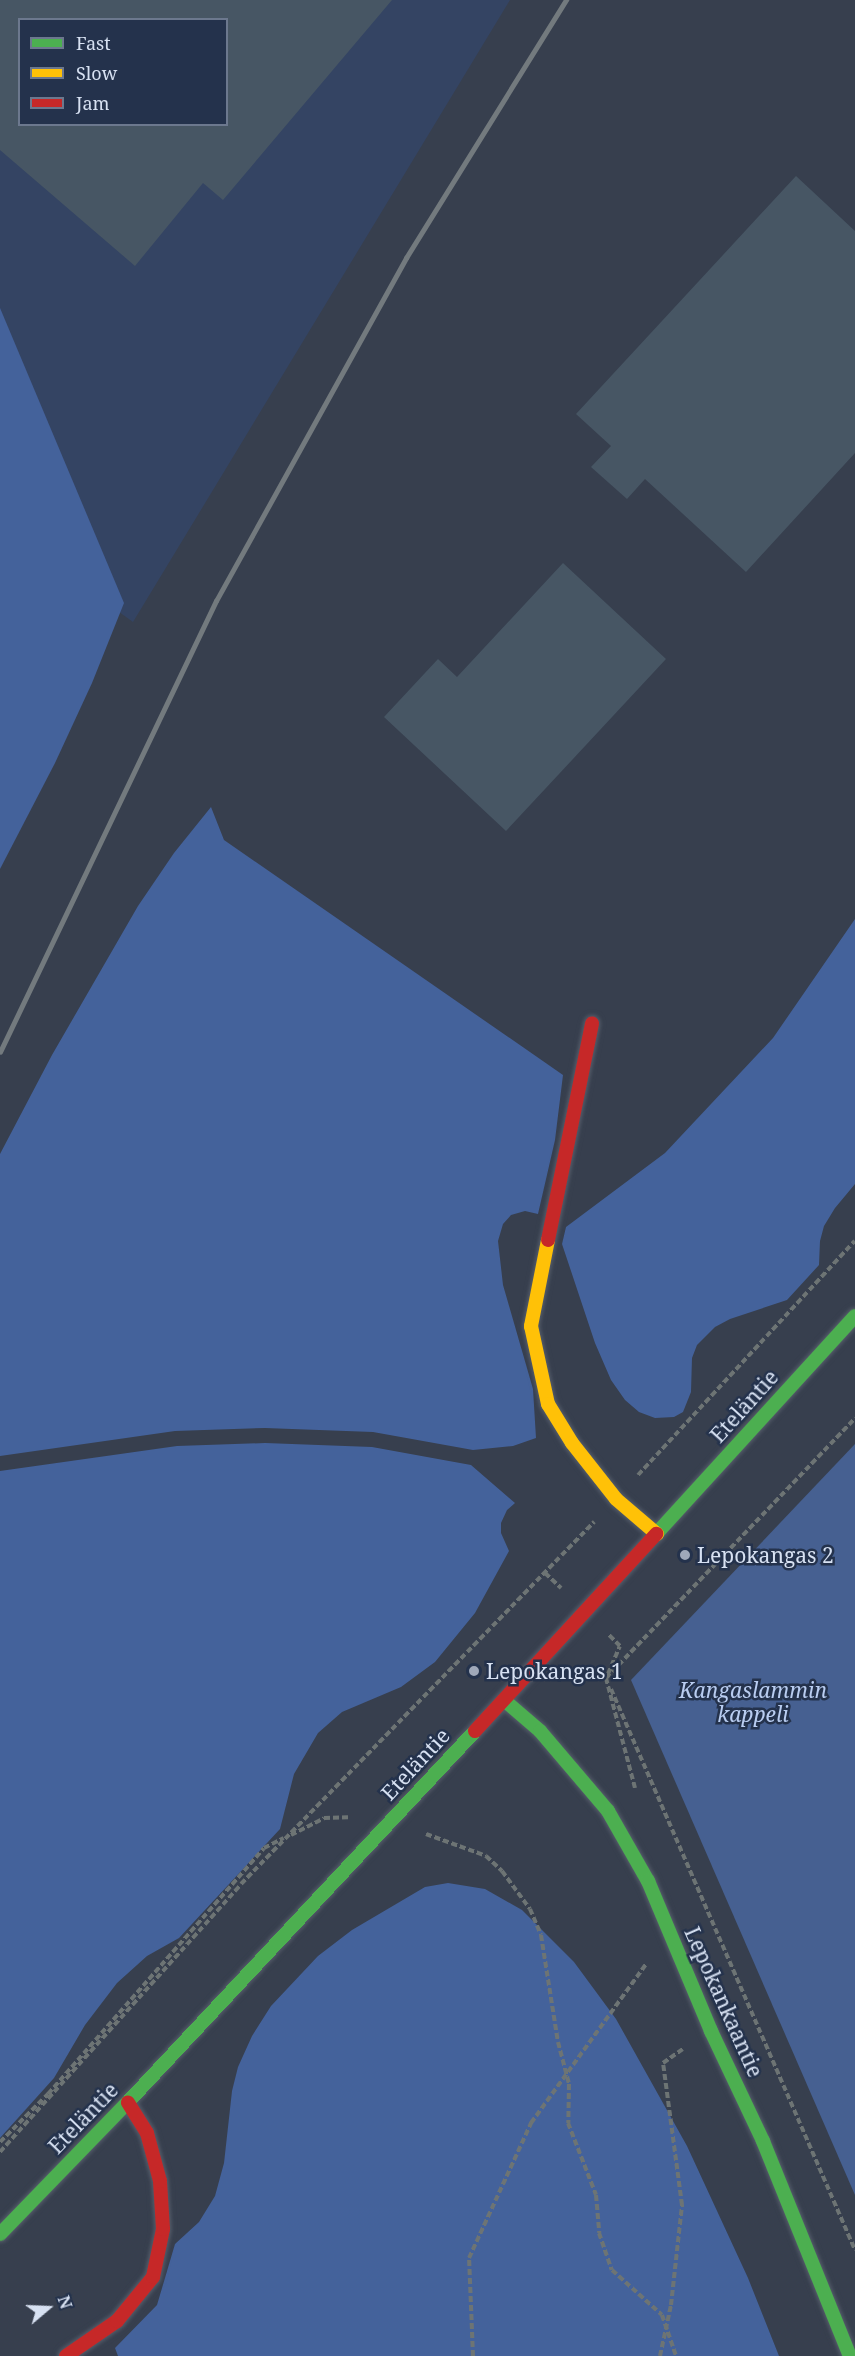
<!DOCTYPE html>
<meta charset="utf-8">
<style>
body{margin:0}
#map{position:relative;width:855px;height:2356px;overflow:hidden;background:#373f4e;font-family:"Noto Serif",serif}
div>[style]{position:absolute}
.built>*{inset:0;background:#344463}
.green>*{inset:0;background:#466091}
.forest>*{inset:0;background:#44629b}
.building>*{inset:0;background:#475664}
.path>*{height:4px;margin-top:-2px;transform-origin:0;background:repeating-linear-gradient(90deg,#6d7474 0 6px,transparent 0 9px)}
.roads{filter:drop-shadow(0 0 2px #555d6a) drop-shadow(0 0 2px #555d6a)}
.fast>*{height:14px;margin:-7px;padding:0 7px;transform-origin:7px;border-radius:7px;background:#4caf50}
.slow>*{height:14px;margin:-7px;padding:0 7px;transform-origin:7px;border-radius:7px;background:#ffc107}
.jam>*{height:14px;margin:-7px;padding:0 7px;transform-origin:7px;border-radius:7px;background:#c62828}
.rail>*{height:4.5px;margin:-2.25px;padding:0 2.25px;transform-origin:2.25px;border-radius:2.25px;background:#737a7e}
.dots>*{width:16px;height:16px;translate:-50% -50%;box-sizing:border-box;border:3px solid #24324c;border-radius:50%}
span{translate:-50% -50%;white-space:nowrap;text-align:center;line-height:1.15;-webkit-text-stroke:5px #24324c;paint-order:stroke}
.street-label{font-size:21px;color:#d7e1f2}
.poi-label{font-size:21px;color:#d7e1f2}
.left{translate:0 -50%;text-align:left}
.park-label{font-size:21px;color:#b9cdf1;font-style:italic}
.legend{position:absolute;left:18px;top:18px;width:210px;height:108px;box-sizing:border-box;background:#24324c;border:2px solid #6c788e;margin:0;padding:8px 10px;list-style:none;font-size:18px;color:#d7e1f2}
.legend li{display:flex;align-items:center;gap:12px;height:30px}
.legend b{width:30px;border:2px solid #6c788e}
.north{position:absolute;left:18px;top:2278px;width:60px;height:60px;-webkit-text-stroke:4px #24324c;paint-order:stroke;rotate:71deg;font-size:16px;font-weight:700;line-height:24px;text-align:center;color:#d7e1f2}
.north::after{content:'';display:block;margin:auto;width:21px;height:27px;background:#d7e1f2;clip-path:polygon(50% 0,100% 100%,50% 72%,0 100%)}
</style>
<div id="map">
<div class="built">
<div style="clip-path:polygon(evenodd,0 0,510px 0,133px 622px,34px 551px,0 465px,0 0,20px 20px,226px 20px,226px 124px,20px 124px,20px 20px)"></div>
</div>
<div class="green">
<div style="clip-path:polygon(855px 1444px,855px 2195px,631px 1680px)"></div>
</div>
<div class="forest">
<div style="clip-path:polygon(0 308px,124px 603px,92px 683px,55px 763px,0 869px)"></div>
<div style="clip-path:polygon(211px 807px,224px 840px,563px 1075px,555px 1140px,538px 1214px,525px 1211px,511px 1215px,503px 1224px,498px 1241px,503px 1285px,533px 1389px,536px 1438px,513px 1446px,473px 1450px,373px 1432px,265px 1428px,175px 1431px,0 1456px,0 1154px,52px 1055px,138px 906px,174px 853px)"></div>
<div style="clip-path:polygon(855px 919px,855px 1184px,835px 1208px,824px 1226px,820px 1241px,819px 1265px,787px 1300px,730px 1319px,715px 1327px,697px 1345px,692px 1358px,691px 1392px,683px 1412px,674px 1417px,655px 1418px,639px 1412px,625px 1400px,611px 1380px,595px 1343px,562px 1244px,566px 1227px,665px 1153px,773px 1038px)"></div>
<div style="clip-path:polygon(265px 1443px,372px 1447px,471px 1465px,515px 1503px,507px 1510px,501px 1523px,501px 1533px,509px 1551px,475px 1613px,435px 1662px,401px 1687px,342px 1712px,318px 1733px,294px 1774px,280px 1829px,179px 1938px,147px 1956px,117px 1983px,85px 2025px,54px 2078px,0 2138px,0 1471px,177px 1446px)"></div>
<div style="clip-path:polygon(448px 1883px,485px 1889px,522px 1910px,574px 1962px,616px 2019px,687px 2146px,748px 2278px,779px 2356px,118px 2356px,115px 2348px,157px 2305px,175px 2244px,199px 2222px,215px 2196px,224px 2163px,232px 2091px,238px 2067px,252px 2036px,271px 2006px,318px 1956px,352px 1930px,425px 1887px)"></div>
</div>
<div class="building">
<div style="clip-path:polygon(evenodd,0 0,392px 0,223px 200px,203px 183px,135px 266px,0 150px,0 0,20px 20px,226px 20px,226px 124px,20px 124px,20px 20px)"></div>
<div style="clip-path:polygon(796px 176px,855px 231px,855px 453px,746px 572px,645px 479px,627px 499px,591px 467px,611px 446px,576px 414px)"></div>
<div style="clip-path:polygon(563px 563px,666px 659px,506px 831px,384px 717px,438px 659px,457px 677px)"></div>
</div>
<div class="path">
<div style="left:638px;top:1475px;width:319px;rotate:-47.2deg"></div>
<div style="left:545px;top:1573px;width:22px;rotate:43deg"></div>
<div style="left:608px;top:1674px;width:30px;rotate:-67deg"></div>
<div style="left:620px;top:1646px;width:16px;rotate:-135deg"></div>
<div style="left:611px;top:1689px;width:612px;rotate:66.49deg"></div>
<div style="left:635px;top:1788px;width:114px;rotate:-104.8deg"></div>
<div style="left:606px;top:1678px;width:360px;rotate:-46.2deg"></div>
<div style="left:426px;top:1834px;width:64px;rotate:20.1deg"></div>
<div style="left:486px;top:1856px;width:22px;rotate:43deg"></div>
<div style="left:502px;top:1871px;width:47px;rotate:53.6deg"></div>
<div style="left:530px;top:1909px;width:28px;rotate:67deg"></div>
<div style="left:541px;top:1935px;width:108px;rotate:81deg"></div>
<div style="left:558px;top:2042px;width:43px;rotate:75.3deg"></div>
<div style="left:569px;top:2084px;width:39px;rotate:91deg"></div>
<div style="left:568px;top:2123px;width:77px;rotate:68.7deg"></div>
<div style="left:596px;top:2195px;width:38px;rotate:85deg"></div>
<div style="left:599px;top:2233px;width:39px;rotate:71deg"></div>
<div style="left:612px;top:2270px;width:67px;rotate:42deg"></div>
<div style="left:662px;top:2315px;width:43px;rotate:71.1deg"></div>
<div style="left:291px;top:1835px;width:37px;rotate:-27deg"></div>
<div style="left:324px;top:1818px;width:24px;rotate:-2deg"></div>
<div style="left:0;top:2142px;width:68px;rotate:-45deg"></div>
<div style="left:48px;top:2094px;width:327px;rotate:-48.7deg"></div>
<div style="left:264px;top:1848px;width:22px;rotate:-27deg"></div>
<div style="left:0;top:2152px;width:360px;rotate:-48deg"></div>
<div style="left:241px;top:1884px;width:506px;rotate:-45.72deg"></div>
<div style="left:473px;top:2356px;width:98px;rotate:-92.3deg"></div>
<div style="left:469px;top:2258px;width:149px;rotate:-65.3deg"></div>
<div style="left:531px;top:2123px;width:196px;rotate:-54.1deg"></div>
<div style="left:660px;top:2356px;width:52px;rotate:-77.8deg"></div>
<div style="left:671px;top:2305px;width:101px;rotate:-83.7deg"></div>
<div style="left:682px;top:2205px;width:143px;rotate:-97.6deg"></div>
<div style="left:663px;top:2063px;width:24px;rotate:-35deg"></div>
</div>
<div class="roads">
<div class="fast">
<div style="left:656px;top:1534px;width:295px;rotate:-47.6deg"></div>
<div style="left:504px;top:1700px;width:48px;rotate:40.7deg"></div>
<div style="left:540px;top:1731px;width:105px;rotate:49.6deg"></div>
<div style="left:608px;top:1811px;width:81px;rotate:60.3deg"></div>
<div style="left:648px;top:1881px;width:163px;rotate:67.2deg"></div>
<div style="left:711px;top:2031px;width:122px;rotate:64.7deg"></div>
<div style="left:763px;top:2141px;width:232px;rotate:68deg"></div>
<div style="left:0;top:2234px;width:184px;rotate:-45.9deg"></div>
<div style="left:128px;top:2102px;width:508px;rotate:-46.91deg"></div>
</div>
<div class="slow">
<div style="left:548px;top:1240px;width:88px;rotate:101.2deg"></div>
<div style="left:531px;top:1326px;width:80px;rotate:77.7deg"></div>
<div style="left:548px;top:1404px;width:46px;rotate:58.4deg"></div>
<div style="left:572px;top:1443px;width:71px;rotate:51.8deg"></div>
<div style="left:616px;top:1499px;width:54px;rotate:40.5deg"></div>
</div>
<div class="jam">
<div style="left:548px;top:1240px;width:221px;rotate:-78.5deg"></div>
<div style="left:475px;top:1731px;width:268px;rotate:-47.4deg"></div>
<div style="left:66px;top:2356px;width:62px;rotate:-34.5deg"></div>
<div style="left:117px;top:2321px;width:57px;rotate:-50.7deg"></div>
<div style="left:153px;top:2277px;width:49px;rotate:-78.2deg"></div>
<div style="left:163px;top:2229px;width:48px;rotate:-93.6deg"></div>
<div style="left:160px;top:2181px;width:50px;rotate:-105.2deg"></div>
<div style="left:147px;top:2133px;width:36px;rotate:-122deg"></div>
</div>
</div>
<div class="rail">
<div style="left:0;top:1052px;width:500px;rotate:-64.41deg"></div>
<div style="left:216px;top:601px;width:392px;rotate:-61deg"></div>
<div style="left:406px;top:258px;width:304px;rotate:-58.2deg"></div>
</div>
<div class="dots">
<div style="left:685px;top:1555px;background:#9fa8b9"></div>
<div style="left:474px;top:1671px;background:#9fa8b9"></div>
</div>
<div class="street-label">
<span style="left:744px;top:1406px;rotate:-48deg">Eteläntie</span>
<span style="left:415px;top:1764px;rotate:-47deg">Eteläntie</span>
<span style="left:724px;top:2002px;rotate:66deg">Lepokankaantie</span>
<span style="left:83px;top:2118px;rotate:-46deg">Eteläntie</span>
</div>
<div class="poi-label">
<span class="left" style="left:697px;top:1555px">Lepokangas 2</span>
<span class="left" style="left:486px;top:1671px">Lepokangas 1</span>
</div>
<div class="park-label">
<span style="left:753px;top:1702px">Kangaslammin<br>kappeli</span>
</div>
<ul class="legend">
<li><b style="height:8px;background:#4caf50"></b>Fast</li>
<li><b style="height:8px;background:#ffc107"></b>Slow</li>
<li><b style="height:8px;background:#c62828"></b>Jam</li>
</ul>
<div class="north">N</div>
</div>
